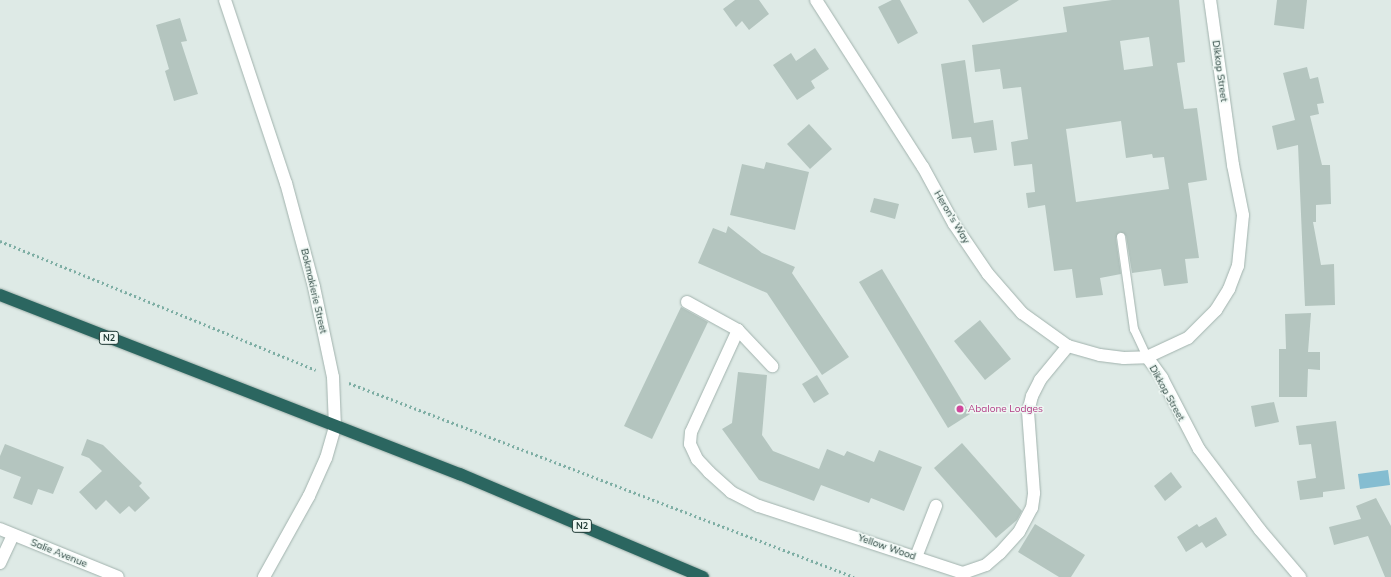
<!DOCTYPE html>
<style>
body{margin:0}
#map{position:relative;width:1391px;height:577px;overflow:hidden;background:#deeae6;font-family:Mulish,sans-serif}
div>[style]{position:absolute}
.water>*{inset:0;background:#85bdd1}
.building>*{inset:0;background:#b4c5bf}
.path>*{height:2.5px;margin-top:-1.25px;transform-origin:0;background:repeating-linear-gradient(90deg,#7eaea4 0 2px,transparent 0 5px)}
.roads{filter:drop-shadow(0 0 1px #a1b2ad) drop-shadow(0 0 1px #a1b2ad)}
.lane>*{height:8px;margin:-4px;padding:0 4px;transform-origin:4px;border-radius:4px;background:#fff}
.street>*{height:12px;margin:-6px;padding:0 6px;transform-origin:6px;border-radius:6px;background:#fff}
.highway>*{height:12px;margin:-6px;padding:0 6px;transform-origin:6px;border-radius:6px;background:#2b6660}
.dots>*{width:11px;height:11px;translate:-50% -50%;box-sizing:border-box;border:2px solid #eef7f3;border-radius:50%}
span{translate:-50% -50%;white-space:nowrap;text-align:center;line-height:1.15;-webkit-text-stroke:3px #eef7f3;paint-order:stroke}
.shield-label span{padding:1px 3px;background:#eef7f3;border:1px solid;border-radius:3px;-webkit-text-stroke-width:0}
.shield-label{font-size:9px;color:#1f3a35;font-weight:700}
.street-label{font-size:10px;color:#1f3a35}
.hotel-label{font-size:10px;color:#b23c85}
.left{translate:0 -50%;text-align:left}
</style>
<div id="map">
<div class="water">
<div style="clip-path:polygon(1388px 470px,1390px 485px,1360px 489px,1358px 474px)"></div>
</div>
<div class="building">
<div style="clip-path:polygon(735px 0,759px 0,769px 14px,749px 30px,742px 21px,736px 27px,723px 9px)"></div>
<div style="clip-path:polygon(892px 0,900px 0,918px 33px,898px 44px,878px 7px)"></div>
<div style="clip-path:polygon(968px 0,1019px 0,983px 23px)"></div>
<div style="clip-path:polygon(evenodd,1112px 0,1179px 0,1185px 62px,1177px 63px,1184px 109px,1197px 108px,1207px 180px,1188px 183px,1199px 258px,1185px 259px,1188px 283px,1164px 286px,1161px 269px,1132px 273px,1126px 236px,1120px 232px,1116px 238px,1121px 274px,1100px 278px,1103px 295px,1076px 298px,1072px 269px,1054px 271px,1045px 205px,1028px 208px,1026px 193px,1035px 192px,1032px 164px,1014px 166px,1011px 142px,1028px 139px,1021px 87px,1003px 89px,1000px 69px,975px 72px,972px 45px,1067px 32px,1063px 7px,1112px 0,1149px 37px,1153px 66px,1124px 70px,1120px 41px,1149px 37px,1112px 0,1121px 121px,1126px 158px,1152px 154px,1153px 158px,1164px 157px,1169px 189px,1076px 202px,1066px 129px,1121px 121px)"></div>
<div style="clip-path:polygon(1277px 0,1307px 0,1304px 29px,1274px 25px)"></div>
<div style="clip-path:polygon(180px 18px,187px 41px,181px 42px,198px 94px,174px 101px,165px 71px,169px 69px,156px 25px)"></div>
<div style="clip-path:polygon(815px 48px,829px 69px,811px 81px,815px 88px,797px 100px,773px 65px,791px 53px,796px 61px)"></div>
<div style="clip-path:polygon(965px 60px,974px 123px,993px 120px,997px 150px,974px 153px,971px 137px,952px 139px,941px 64px)"></div>
<div style="clip-path:polygon(1307px 67px,1310px 79px,1318px 77px,1324px 103px,1317px 104px,1319px 114px,1310px 116px,1322px 165px,1330px 165px,1331px 204px,1316px 205px,1316px 222px,1313px 222px,1321px 265px,1334px 264px,1335px 305px,1305px 306px,1298px 145px,1277px 150px,1272px 126px,1295px 120px,1283px 73px)"></div>
<div style="clip-path:polygon(809px 124px,832px 149px,810px 169px,787px 144px)"></div>
<div style="clip-path:polygon(766px 162px,809px 172px,795px 230px,730px 215px,742px 164px,764px 169px)"></div>
<div style="clip-path:polygon(874px 198px,899px 204px,895px 219px,870px 212px)"></div>
<div style="clip-path:polygon(728px 226px,762px 253px,795px 267px,792px 273px,849px 357px,822px 375px,767px 293px,698px 263px,713px 228px,726px 233px)"></div>
<div style="clip-path:polygon(882px 269px,970px 414px,948px 428px,859px 282px)"></div>
<div style="clip-path:polygon(681px 307px,708px 322px,652px 439px,624px 426px)"></div>
<div style="clip-path:polygon(1311px 313px,1308px 352px,1320px 352px,1320px 370px,1308px 369px,1307px 397px,1279px 397px,1279px 349px,1286px 349px,1285px 314px)"></div>
<div style="clip-path:polygon(980px 320px,1011px 359px,985px 380px,954px 341px)"></div>
<div style="clip-path:polygon(738px 372px,767px 375px,762px 435px,773px 451px,819px 469px,827px 449px,844px 456px,847px 451px,874px 462px,879px 450px,922px 467px,904px 511px,871px 498px,869px 503px,821px 485px,814px 501px,759px 480px,722px 429px,732px 423px)"></div>
<div style="clip-path:polygon(817px 375px,829px 394px,814px 403px,802px 384px)"></div>
<div style="clip-path:polygon(1274px 402px,1279px 422px,1255px 427px,1251px 406px)"></div>
<div style="clip-path:polygon(1336px 421px,1345px 489px,1323px 492px,1323px 497px,1300px 500px,1297px 481px,1316px 478px,1311px 444px,1299px 445px,1296px 426px)"></div>
<div style="clip-path:polygon(87px 439px,103px 445px,142px 483px,139px 486px,150px 498px,135px 512px,129px 506px,120px 514px,106px 500px,96px 510px,79px 492px,102px 471px,89px 458px,81px 455px)"></div>
<div style="clip-path:polygon(962px 443px,1022px 511px,1017px 520px,996px 538px,934px 468px)"></div>
<div style="clip-path:polygon(5px 444px,64px 467px,53px 494px,38px 489px,32px 505px,13px 498px,21px 477px,0 469px,0 456px)"></div>
<div style="clip-path:polygon(1171px 472px,1182px 487px,1165px 501px,1154px 486px)"></div>
<div style="clip-path:polygon(1376px 498px,1391px 526px,1391px 577px,1385px 577px,1368px 536px,1334px 545px,1329px 527px,1361px 519px,1356px 506px)"></div>
<div style="clip-path:polygon(1216px 517px,1227px 535px,1206px 548px,1202px 542px,1186px 552px,1177px 537px,1197px 524px,1199px 527px)"></div>
<div style="clip-path:polygon(1035px 524px,1085px 555px,1071px 577px,1059px 577px,1018px 552px)"></div>
</div>
<div class="path">
<div style="left:0;top:241px;width:341px;rotate:22.2deg"></div>
<div style="left:349px;top:383px;width:541px;rotate:21.01deg"></div>
</div>
<div class="roads">
<div class="lane">
<div style="left:1121px;top:237px;width:93px;rotate:82deg"></div>
<div style="left:1134px;top:329px;width:31px;rotate:65deg"></div>
</div>
<div class="street">
<div style="left:225px;top:0;width:193px;rotate:71.6deg"></div>
<div style="left:286px;top:183px;width:108px;rotate:74.9deg"></div>
<div style="left:314px;top:287px;width:92px;rotate:78.1deg"></div>
<div style="left:333px;top:377px;width:50px;rotate:87.7deg"></div>
<div style="left:335px;top:427px;width:32px;rotate:106deg"></div>
<div style="left:326px;top:458px;width:42px;rotate:114.1deg"></div>
<div style="left:309px;top:496px;width:93px;rotate:119.1deg"></div>
<div style="left:816px;top:0;width:198px;rotate:57.4deg"></div>
<div style="left:923px;top:167px;width:65px;rotate:61.5deg"></div>
<div style="left:954px;top:224px;width:60px;rotate:55.8deg"></div>
<div style="left:988px;top:274px;width:52px;rotate:48.9deg"></div>
<div style="left:1022px;top:313px;width:57px;rotate:35.7deg"></div>
<div style="left:1068px;top:346px;width:33px;rotate:16deg"></div>
<div style="left:1100px;top:355px;width:24px;rotate:7deg"></div>
<div style="left:1124px;top:358px;width:23px;rotate:-2deg"></div>
<div style="left:1147px;top:357px;width:45px;rotate:-24.9deg"></div>
<div style="left:1188px;top:338px;width:40px;rotate:-45deg"></div>
<div style="left:1216px;top:310px;width:25px;rotate:-58deg"></div>
<div style="left:1229px;top:289px;width:25px;rotate:-69deg"></div>
<div style="left:1238px;top:266px;width:51px;rotate:-84.4deg"></div>
<div style="left:1243px;top:215px;width:51px;rotate:-101.3deg"></div>
<div style="left:1233px;top:165px;width:167px;rotate:-97.9deg"></div>
<div style="left:687px;top:302px;width:58px;rotate:28.8deg"></div>
<div style="left:738px;top:330px;width:50px;rotate:46.6deg"></div>
<div style="left:738px;top:330px;width:112px;rotate:114.7deg"></div>
<div style="left:691px;top:432px;width:12px;rotate:95deg"></div>
<div style="left:690px;top:444px;width:17px;rotate:65deg"></div>
<div style="left:697px;top:459px;width:18px;rotate:47deg"></div>
<div style="left:709px;top:472px;width:30px;rotate:42deg"></div>
<div style="left:731px;top:492px;width:31px;rotate:27deg"></div>
<div style="left:759px;top:506px;width:215px;rotate:18.2deg"></div>
<div style="left:963px;top:573px;width:24px;rotate:-19deg"></div>
<div style="left:986px;top:565px;width:18px;rotate:-41deg"></div>
<div style="left:1000px;top:553px;width:28px;rotate:-48deg"></div>
<div style="left:1019px;top:532px;width:27px;rotate:-62deg"></div>
<div style="left:1032px;top:508px;width:15px;rotate:-82deg"></div>
<div style="left:1034px;top:493px;width:81px;rotate:-94.2deg"></div>
<div style="left:1028px;top:412px;width:16px;rotate:-76deg"></div>
<div style="left:1032px;top:396px;width:18px;rotate:-63deg"></div>
<div style="left:1040px;top:380px;width:44px;rotate:-50.5deg"></div>
<div style="left:1147px;top:357px;width:26px;rotate:54deg"></div>
<div style="left:1162px;top:378px;width:80px;rotate:62.5deg"></div>
<div style="left:1199px;top:449px;width:101px;rotate:53deg"></div>
<div style="left:1260px;top:530px;width:62px;rotate:49.6deg"></div>
<div style="left:0;top:529px;width:127px;rotate:22.1deg"></div>
<div style="left:916px;top:557px;width:55px;rotate:-68.6deg"></div>
<div style="left:0;top:563px;width:31px;rotate:-65deg"></div>
</div>
<div class="highway">
<div style="left:0;top:295px;width:494px;rotate:21.3deg"></div>
<div style="left:460px;top:474px;width:264px;rotate:23deg"></div>
</div>
</div>
<div class="dots">
<div style="left:960px;top:409px;background:#d1479c"></div>
</div>
<div class="shield-label">
<span style="left:109px;top:338px">N2</span>
<span style="left:582px;top:526px">N2</span>
</div>
<div class="street-label">
<span style="left:1220px;top:71px;rotate:82deg">Dikkop Street</span>
<span style="left:952px;top:217px;rotate:59deg">Heron's Way</span>
<span style="left:314px;top:291px;rotate:77deg">Bokmakierie Street</span>
<span style="left:1167px;top:393px;rotate:61deg">Dikkop Street</span>
<span style="left:887px;top:547px;rotate:19deg">Yellow Wood</span>
<span style="left:59px;top:553px;rotate:22deg">Salie Avenue</span>
</div>
<div class="hotel-label">
<span class="left" style="left:968px;top:409px">Abalone Lodges</span>
</div>
</div>
